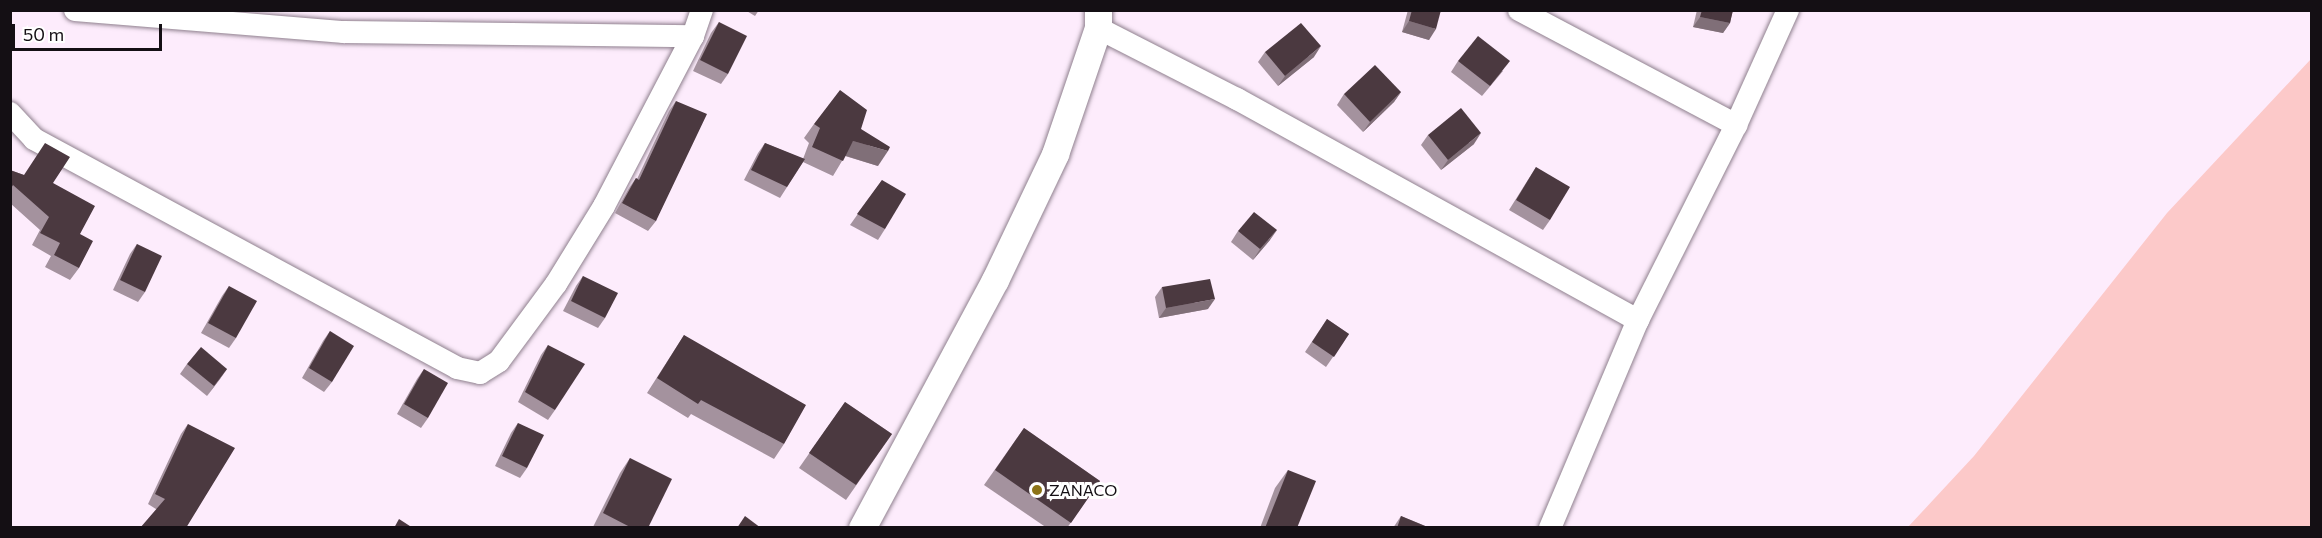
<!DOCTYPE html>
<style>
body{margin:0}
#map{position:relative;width:2322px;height:538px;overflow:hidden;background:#fdecfc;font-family:Commissioner,sans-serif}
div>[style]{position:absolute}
.green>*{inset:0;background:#fcc9c9}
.roads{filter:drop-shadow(0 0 2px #8f808e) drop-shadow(0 0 2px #8f808e)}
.minor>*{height:22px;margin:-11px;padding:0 11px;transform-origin:11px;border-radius:11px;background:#fff}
.major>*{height:27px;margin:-13.5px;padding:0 13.5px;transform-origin:13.5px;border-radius:13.5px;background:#fff}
.wall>*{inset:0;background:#a4929e}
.shaded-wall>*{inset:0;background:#806f78}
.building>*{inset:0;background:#4b3940}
.dots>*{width:16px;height:16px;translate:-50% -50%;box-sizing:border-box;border:3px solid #fff;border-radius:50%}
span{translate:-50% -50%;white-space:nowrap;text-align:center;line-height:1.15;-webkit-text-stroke:6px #fff;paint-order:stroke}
.poi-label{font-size:16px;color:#140f14}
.left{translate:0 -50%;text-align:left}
.frame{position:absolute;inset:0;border:12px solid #140f14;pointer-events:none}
.scale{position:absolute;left:12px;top:24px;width:150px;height:27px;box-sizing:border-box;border:3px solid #140f14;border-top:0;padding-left:8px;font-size:18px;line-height:21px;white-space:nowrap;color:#140f14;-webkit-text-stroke:4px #fff;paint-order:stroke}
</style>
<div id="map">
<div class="green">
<div style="clip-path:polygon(2311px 59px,2311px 527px,1908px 527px,1974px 456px,2167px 213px)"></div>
</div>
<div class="roads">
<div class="minor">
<div style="left:75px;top:10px;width:270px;rotate:4.7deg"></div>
<div style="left:344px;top:32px;width:349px;rotate:0.7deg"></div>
<div style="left:1519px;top:10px;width:246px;rotate:27.9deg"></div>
<div style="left:1098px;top:28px;width:156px;rotate:27.1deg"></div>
<div style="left:1237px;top:99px;width:458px;rotate:28.9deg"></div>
<div style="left:10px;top:113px;width:35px;rotate:47deg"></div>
<div style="left:34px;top:139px;width:481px;rotate:28.4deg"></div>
<div style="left:457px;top:368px;width:24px;rotate:12deg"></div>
<div style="left:480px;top:373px;width:22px;rotate:-32deg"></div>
<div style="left:499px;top:361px;width:96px;rotate:-53.5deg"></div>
<div style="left:556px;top:284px;width:92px;rotate:-58.4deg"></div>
<div style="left:604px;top:206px;width:192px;rotate:-62.4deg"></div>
<div style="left:693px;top:36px;width:28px;rotate:-71deg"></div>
<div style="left:1550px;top:528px;width:226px;rotate:-67.1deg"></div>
<div style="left:1638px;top:320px;width:218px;rotate:-63.3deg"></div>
<div style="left:1736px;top:125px;width:126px;rotate:-65.7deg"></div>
</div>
<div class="major">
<div style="left:862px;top:528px;width:281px;rotate:-61.8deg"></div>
<div style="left:995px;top:280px;width:140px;rotate:-64.5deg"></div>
<div style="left:1055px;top:154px;width:133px;rotate:-71.2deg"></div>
<div style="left:1098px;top:28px;width:18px;rotate:-90deg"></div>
</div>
</div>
<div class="wall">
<div style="clip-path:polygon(745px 10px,759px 10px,755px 16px)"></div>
<div style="clip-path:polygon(1408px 10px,1441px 10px,1429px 40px,1402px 32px)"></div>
<div style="clip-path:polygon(1697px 10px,1733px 10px,1730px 23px,1723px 33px,1693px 27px)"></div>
<div style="clip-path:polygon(719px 22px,728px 74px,721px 84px,693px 71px,711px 33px)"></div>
<div style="clip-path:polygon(1265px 52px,1314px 57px,1278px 86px,1258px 62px)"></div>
<div style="clip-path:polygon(1458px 61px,1503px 71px,1482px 96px,1451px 72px)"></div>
<div style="clip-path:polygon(1401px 92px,1394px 102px,1363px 132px,1337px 105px,1344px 94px)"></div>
<div style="clip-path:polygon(676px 101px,656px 221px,648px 231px,615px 213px,629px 188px,636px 178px,637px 179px,669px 111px)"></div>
<div style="clip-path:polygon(814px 124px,861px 129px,878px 166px,845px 156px,833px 176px,803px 162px,780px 198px,744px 180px,758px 153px,765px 143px,803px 159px,809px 143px,804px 138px)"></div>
<div style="clip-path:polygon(1428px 135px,1474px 144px,1441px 170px,1421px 145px)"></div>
<div style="clip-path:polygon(1536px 167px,1550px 220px,1543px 230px,1509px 210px)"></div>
<div style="clip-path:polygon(10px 170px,24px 175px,53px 183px,80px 234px,79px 268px,70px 280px,45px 267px,51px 256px,32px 245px,40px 230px,10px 203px)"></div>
<div style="clip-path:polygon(882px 180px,885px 229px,878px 240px,850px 225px)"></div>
<div style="clip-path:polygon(1238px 231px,1270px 240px,1253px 260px,1231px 242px)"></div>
<div style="clip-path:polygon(137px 244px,145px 292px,138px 302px,113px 290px,130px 254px)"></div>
<div style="clip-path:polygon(583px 276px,605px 318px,598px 328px,563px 311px,576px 286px)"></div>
<div style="clip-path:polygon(229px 286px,236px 338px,229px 348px,201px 333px,222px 296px)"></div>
<div style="clip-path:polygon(1162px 287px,1208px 309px,1159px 318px,1155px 297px)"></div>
<div style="clip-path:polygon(1327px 319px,1349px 334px,1326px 367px,1305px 352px)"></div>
<div style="clip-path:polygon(330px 331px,332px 382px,324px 392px,302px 378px,323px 341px)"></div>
<div style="clip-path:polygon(684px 335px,784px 444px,774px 459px,691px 414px,688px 418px,647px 393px)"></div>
<div style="clip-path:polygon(548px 345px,555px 410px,548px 420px,518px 402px,541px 355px)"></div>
<div style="clip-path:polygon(187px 364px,227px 369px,207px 396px,180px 374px)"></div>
<div style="clip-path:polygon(424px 369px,428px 418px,421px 428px,397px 414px,417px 379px)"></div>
<div style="clip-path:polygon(845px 402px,892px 434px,846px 500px,799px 468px)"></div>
<div style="clip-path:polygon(518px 423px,527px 468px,520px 478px,495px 466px,511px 433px)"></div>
<div style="clip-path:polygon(188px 424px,186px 528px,148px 504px,181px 434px)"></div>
<div style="clip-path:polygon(1024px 428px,1100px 481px,1067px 528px,1047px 528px,984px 485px)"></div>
<div style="clip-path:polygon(630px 458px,648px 528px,593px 527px,620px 473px)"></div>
<div style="clip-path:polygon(1288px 470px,1297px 528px,1260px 528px,1275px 488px)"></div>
<div style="clip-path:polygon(1401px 516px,1430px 528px,1393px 528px)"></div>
</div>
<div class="shaded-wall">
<div style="clip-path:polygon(1700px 17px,1730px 23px,1723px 33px,1693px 27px)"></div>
<div style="clip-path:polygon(1409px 21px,1436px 29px,1429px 40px,1402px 32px)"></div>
<div style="clip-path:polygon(1321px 46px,1314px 57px,1278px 86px,1285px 76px)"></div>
<div style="clip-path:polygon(1401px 92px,1394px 102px,1363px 132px,1370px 122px)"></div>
<div style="clip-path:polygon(1481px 133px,1474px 144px,1441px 170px,1448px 160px)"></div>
<div style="clip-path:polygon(853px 141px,888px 151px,878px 166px,843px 155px)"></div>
<div style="clip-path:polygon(1277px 230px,1270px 240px,1253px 260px,1260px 249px)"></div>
<div style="clip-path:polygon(1215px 299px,1208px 309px,1159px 318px,1166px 308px)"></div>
<div style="clip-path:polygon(227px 369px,220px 379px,207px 396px,214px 386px)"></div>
</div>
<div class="building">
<div style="clip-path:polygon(1412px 10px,1441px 10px,1436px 29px,1409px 21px)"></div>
<div style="clip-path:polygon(1702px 10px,1733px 10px,1730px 23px,1700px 17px)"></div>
<div style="clip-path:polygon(719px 22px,747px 36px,728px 74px,700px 60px)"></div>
<div style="clip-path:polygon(1301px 23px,1321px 46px,1285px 76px,1265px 52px)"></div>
<div style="clip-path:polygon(1478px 36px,1510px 61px,1490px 86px,1458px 61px)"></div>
<div style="clip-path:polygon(1375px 65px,1401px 92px,1370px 122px,1344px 94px)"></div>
<div style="clip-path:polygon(840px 90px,867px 110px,861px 129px,890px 147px,888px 151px,853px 141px,843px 161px,812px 147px,820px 128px,814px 124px)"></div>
<div style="clip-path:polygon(676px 101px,707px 114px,656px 221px,622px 203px,636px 178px,639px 180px)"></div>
<div style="clip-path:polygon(1461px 108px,1481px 133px,1448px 160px,1428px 135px)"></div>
<div style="clip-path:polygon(45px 143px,70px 157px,53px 183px,95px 206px,80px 234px,93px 241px,79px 268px,54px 255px,60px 243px,40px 233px,49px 217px,13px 185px,10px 190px,10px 170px,24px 175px)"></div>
<div style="clip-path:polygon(765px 143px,805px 159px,787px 187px,751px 170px)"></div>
<div style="clip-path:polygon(1536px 167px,1570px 187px,1550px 220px,1516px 200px)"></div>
<div style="clip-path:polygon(882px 180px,906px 194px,885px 229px,857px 214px)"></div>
<div style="clip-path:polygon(1254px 212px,1277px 230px,1260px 249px,1238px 231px)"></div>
<div style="clip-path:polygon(137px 244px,162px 256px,145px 292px,120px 280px)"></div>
<div style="clip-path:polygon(583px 276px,618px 293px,605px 318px,571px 301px)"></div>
<div style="clip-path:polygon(1210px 279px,1215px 299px,1166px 308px,1162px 287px)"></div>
<div style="clip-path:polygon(229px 286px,257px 301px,236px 338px,208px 323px)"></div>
<div style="clip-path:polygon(1327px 319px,1349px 334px,1334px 357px,1312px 342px)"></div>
<div style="clip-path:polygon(330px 331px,354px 346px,332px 382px,309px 368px)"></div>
<div style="clip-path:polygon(684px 335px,806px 405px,784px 444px,701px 400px,698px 404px,657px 378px)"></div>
<div style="clip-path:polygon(548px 345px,585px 364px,555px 410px,525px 392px)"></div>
<div style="clip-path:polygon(201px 347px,227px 369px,214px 386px,187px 364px)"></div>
<div style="clip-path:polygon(424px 369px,448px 383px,428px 418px,404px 404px)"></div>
<div style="clip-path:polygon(845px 402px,892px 434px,856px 485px,809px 453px)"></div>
<div style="clip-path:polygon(518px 423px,544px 435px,527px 468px,502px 456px)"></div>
<div style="clip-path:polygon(188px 424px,235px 448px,186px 528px,140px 528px,165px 499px,155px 494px)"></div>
<div style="clip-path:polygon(1024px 428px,1100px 481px,1071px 523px,995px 470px)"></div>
<div style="clip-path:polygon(630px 458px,672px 479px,648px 528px,632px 528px,603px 513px)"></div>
<div style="clip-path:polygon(1288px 470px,1316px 481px,1297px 528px,1265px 528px)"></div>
<div style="clip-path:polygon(745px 516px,761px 528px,737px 528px)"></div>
<div style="clip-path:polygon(1401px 516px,1430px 528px,1397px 528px)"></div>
<div style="clip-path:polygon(399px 519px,413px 528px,394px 528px)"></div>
</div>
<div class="dots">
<div style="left:1037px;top:490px;background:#8c7317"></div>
</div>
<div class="poi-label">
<span class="left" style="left:1049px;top:490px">ZANACO</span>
</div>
<div class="frame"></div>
<div class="scale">50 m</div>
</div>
